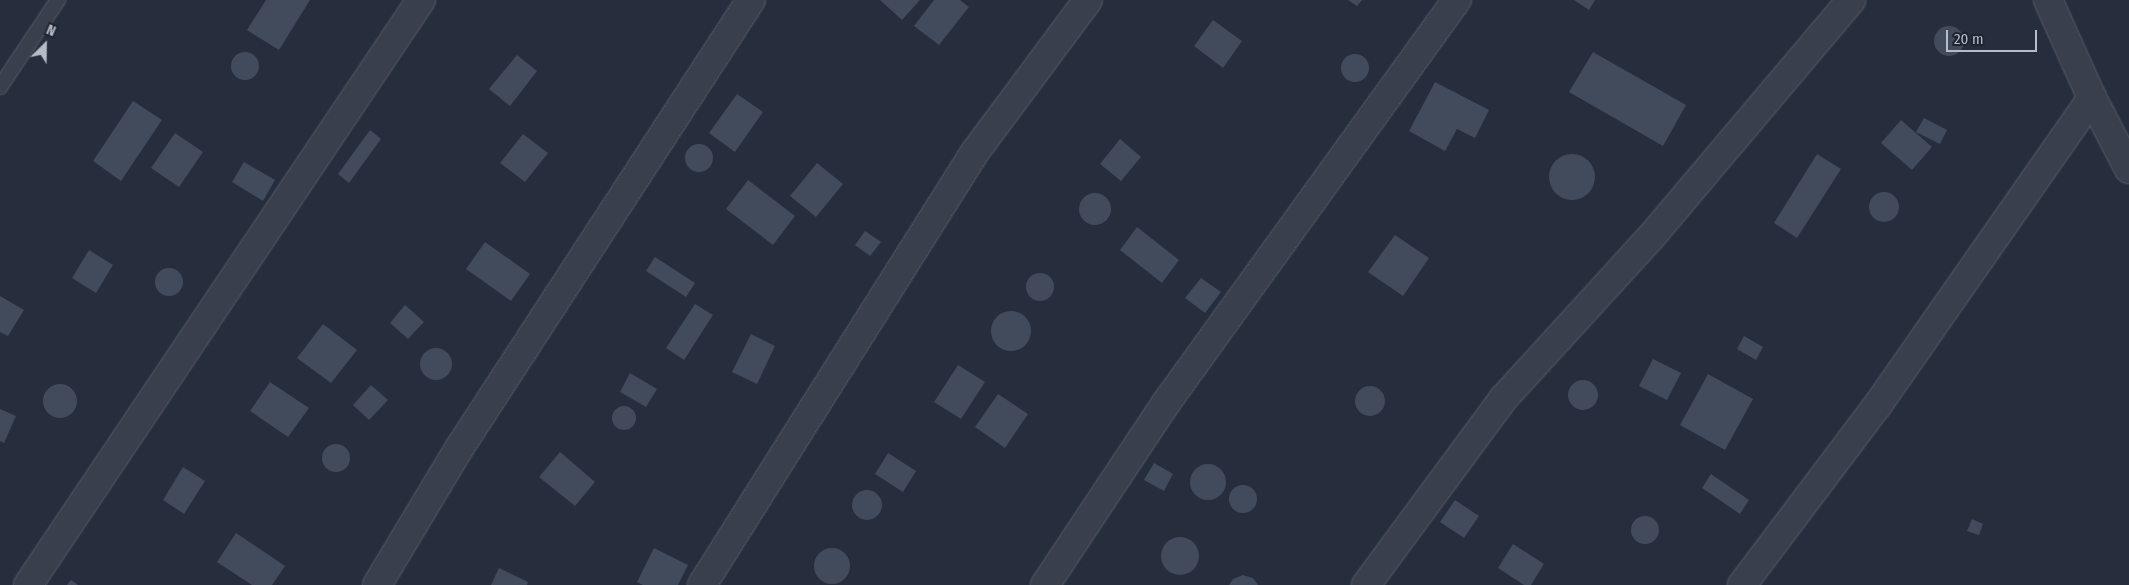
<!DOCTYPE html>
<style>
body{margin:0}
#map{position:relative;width:2129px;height:585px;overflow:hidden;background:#262d3d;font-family:"Fira Sans Condensed",sans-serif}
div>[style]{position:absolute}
.building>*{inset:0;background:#424b5c}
.round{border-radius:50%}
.roads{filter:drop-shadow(0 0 1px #585d6b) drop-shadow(0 0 1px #585d6b)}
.lane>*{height:14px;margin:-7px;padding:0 7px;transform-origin:7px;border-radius:7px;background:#3a3f4d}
.street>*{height:28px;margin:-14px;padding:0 14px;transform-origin:14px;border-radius:14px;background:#3a3f4d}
span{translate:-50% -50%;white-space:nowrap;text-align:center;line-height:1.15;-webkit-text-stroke:4px #1f2432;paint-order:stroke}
.north{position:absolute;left:20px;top:20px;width:50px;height:50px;-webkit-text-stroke:4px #1f2432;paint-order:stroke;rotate:23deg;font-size:14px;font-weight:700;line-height:20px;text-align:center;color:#b6bbc8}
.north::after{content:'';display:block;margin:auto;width:18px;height:22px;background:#b6bbc8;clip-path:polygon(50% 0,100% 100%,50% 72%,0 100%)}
.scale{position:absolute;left:1946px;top:30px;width:91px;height:22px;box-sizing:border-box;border:2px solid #b6bbc8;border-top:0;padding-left:6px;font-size:15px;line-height:18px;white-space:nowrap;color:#b6bbc8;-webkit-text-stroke:4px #1f2432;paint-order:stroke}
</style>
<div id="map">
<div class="building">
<div style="clip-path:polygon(266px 0,310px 0,279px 50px,247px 30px)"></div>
<div style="clip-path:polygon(880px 0,920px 0,902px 20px)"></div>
<div style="clip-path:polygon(934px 0,960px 0,969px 7px,939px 45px,914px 26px)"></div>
<div style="clip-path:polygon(1348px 0,1362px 0,1357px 6px)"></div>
<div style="clip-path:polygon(1574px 0,1595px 0,1589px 10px)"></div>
<div style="clip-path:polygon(1213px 20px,1242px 41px,1223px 68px,1194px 46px)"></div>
<div class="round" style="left:1934px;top:26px;width:30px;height:30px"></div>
<div class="round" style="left:231px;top:52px;width:28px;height:28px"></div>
<div style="clip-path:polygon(1593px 52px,1686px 105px,1663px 146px,1569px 92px)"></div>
<div class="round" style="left:1341px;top:54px;width:28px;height:28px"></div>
<div style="clip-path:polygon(517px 55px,537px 71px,510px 106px,489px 89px)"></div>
<div style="clip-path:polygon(1435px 82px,1489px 110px,1475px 138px,1457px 129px,1445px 151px,1409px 131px)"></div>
<div style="clip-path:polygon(737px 94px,763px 112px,735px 152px,709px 133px)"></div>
<div style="clip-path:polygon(133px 101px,162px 120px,121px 181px,93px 161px)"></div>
<div style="clip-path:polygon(1924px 118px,1947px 130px,1940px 144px,1916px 132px)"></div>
<div style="clip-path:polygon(1901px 120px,1932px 147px,1912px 170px,1881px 143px)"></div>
<div style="clip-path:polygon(370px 130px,381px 139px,349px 183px,338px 174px)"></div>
<div style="clip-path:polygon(175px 133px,203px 152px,179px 187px,151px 168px)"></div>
<div style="clip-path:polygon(523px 134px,548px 153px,525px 182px,500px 163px)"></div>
<div style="clip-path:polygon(1120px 139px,1141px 157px,1121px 181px,1100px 164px)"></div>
<div class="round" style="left:685px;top:144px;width:28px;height:28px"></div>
<div style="clip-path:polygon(1817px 154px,1841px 169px,1797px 238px,1774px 223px)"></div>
<div class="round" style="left:1549px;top:154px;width:46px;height:46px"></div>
<div style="clip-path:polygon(244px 162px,275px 180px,263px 201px,232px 182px)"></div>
<div style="clip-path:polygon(817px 163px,843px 184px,816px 217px,790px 196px)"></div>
<div style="clip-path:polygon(748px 180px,795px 216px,773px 245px,726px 209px)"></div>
<div class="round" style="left:1869px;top:192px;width:30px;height:30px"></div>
<div class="round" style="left:1079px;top:193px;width:32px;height:32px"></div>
<div style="clip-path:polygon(1137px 227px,1179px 260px,1162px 283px,1120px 250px)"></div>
<div style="clip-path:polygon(865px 231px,881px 242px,870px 256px,855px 245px)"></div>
<div style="clip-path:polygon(1395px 235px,1429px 258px,1403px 296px,1368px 272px)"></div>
<div style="clip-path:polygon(485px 242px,530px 274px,511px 301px,466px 269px)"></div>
<div style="clip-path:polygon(89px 250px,113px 265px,96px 293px,72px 278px)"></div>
<div style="clip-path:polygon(655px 257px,695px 283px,686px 297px,646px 271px)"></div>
<div class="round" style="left:155px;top:268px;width:28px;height:28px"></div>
<div class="round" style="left:1026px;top:273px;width:28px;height:28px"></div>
<div style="clip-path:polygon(1201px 278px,1221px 292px,1205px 313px,1185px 298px)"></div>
<div style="clip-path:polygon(0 296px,24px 310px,8px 336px,0 332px)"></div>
<div style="clip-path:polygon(695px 304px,713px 315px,684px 360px,666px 348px)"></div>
<div style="clip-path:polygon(405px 305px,424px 322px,408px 339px,390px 323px)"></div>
<div class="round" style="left:991px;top:311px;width:40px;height:40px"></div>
<div style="clip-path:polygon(323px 324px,357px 350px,331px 383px,297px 358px)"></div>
<div style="clip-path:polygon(751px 334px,775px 346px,757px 384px,732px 372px)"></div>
<div style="clip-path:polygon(1744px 336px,1763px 347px,1756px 360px,1737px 349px)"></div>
<div class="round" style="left:420px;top:348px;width:32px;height:32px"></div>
<div style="clip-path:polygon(1653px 359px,1681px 373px,1667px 400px,1639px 386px)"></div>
<div style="clip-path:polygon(958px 365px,985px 382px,961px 419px,934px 402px)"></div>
<div style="clip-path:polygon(630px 373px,657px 389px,646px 407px,620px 392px)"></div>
<div style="clip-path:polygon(1708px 374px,1753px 399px,1725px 450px,1680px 425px)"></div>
<div class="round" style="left:1568px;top:380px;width:30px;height:30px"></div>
<div style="clip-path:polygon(270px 382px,309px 408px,288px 437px,250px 411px)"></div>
<div class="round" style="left:43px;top:384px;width:34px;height:34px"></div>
<div style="clip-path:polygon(371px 385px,388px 400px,369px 420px,353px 405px)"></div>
<div class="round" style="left:1355px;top:386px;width:30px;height:30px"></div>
<div style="clip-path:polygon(998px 394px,1028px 414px,1005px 448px,975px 427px)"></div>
<div class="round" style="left:612px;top:406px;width:24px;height:24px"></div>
<div style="clip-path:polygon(0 409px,16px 416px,4px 443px,0 441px)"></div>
<div class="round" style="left:322px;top:444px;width:28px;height:28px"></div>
<div style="clip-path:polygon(560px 452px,595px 482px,575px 506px,539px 477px)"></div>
<div style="clip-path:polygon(888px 453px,916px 471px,903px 492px,875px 474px)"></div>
<div style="clip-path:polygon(1154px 463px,1173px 474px,1164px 491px,1144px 480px)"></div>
<div class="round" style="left:1190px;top:464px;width:36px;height:36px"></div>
<div style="clip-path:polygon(183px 467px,205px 481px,184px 514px,163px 500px)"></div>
<div style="clip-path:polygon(1711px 474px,1749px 500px,1740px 514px,1702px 488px)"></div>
<div class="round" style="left:1229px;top:485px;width:28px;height:28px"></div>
<div class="round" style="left:852px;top:490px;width:30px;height:30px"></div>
<div style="clip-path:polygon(1455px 500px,1479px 516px,1464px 538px,1440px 522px)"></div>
<div class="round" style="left:1631px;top:516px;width:28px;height:28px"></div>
<div style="clip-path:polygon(1972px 519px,1983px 524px,1979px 535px,1967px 531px)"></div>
<div style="clip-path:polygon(236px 533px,285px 566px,272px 585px,252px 585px,217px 562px)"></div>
<div class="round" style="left:1161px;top:537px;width:38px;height:38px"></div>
<div style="clip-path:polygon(1513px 544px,1544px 564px,1531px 585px,1524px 585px,1498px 568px)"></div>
<div class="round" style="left:814px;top:548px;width:36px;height:36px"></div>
<div style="clip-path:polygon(654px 548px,688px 565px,678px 585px,643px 585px,637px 582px)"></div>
<div style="clip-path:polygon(499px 568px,528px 582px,527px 585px,491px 585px)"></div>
<div style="clip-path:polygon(1243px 575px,1253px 578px,1258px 585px,1229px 585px,1233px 579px)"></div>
<div style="clip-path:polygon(71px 580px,78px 585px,67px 585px)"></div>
</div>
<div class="roads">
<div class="lane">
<div style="left:0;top:87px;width:105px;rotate:-56.3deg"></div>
</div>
<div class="street">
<div style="left:2048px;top:0;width:107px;rotate:65.8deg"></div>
<div style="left:2092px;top:98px;width:80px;rotate:62.5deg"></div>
<div style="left:28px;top:585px;width:705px;rotate:-56.11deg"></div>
<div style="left:377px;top:585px;width:161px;rotate:-59deg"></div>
<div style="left:460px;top:447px;width:533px;rotate:-56.94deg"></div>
<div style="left:702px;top:585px;width:512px;rotate:-57.77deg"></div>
<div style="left:975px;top:152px;width:189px;rotate:-53.4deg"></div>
<div style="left:1045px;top:585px;width:219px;rotate:-56.4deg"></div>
<div style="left:1166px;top:403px;width:497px;rotate:-54.2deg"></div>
<div style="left:1366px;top:585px;width:231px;rotate:-53.6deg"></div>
<div style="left:1503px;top:399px;width:219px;rotate:-47.6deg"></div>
<div style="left:1651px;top:237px;width:310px;rotate:-49.8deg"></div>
<div style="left:1742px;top:585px;width:224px;rotate:-53deg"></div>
<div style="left:1877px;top:406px;width:376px;rotate:-55.1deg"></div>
</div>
</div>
<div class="north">N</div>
<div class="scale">20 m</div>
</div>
